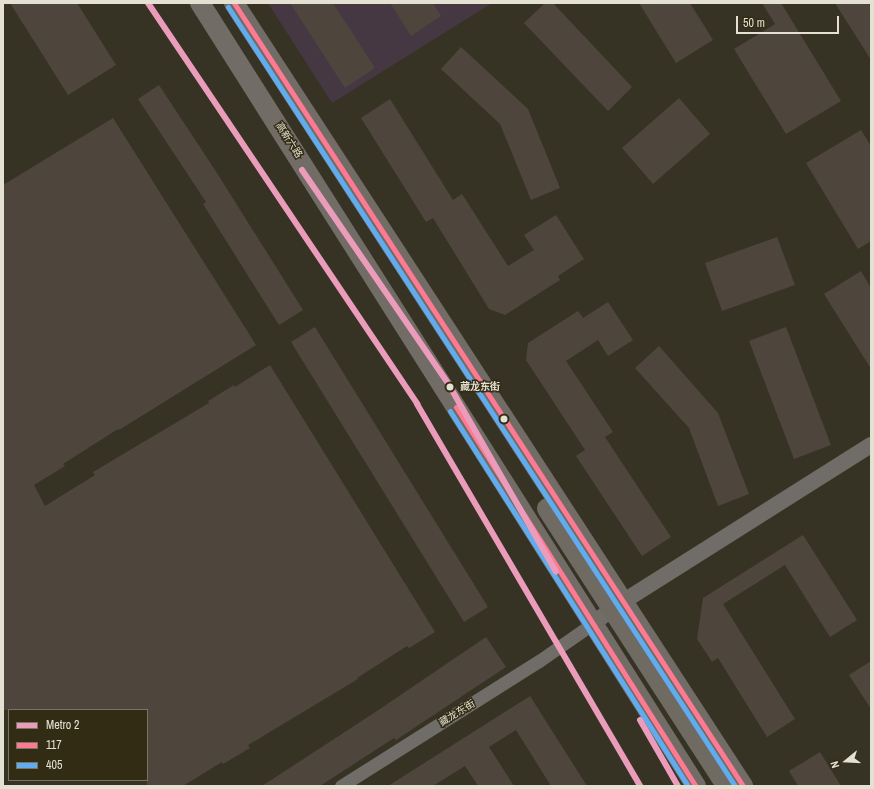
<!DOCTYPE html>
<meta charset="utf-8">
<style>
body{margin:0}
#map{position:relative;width:874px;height:789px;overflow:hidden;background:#363325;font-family:"Archivo Narrow","Noto Sans SC",sans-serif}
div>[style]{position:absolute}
.industrial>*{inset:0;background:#463842}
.building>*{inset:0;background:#4e453d}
.minor>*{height:13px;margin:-6.5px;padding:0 6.5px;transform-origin:6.5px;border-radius:6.5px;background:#706d68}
.tertiary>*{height:16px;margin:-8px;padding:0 8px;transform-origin:8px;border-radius:8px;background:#706d68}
.primary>*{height:20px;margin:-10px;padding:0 10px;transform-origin:10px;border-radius:10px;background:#716c65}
.trunk>*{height:21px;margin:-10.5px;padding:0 10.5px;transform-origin:10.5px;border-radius:10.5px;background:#6f6a62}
.bus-1>*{height:5px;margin:-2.5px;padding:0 2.5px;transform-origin:2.5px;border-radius:2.5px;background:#fe7a93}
.bus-2>*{height:5px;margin:-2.5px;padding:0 2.5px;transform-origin:2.5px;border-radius:2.5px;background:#60acee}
.metro-1>*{height:6px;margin:-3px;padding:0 3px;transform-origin:3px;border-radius:3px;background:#ec9cbb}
.dots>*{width:11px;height:11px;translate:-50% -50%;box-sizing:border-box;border:2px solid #322c15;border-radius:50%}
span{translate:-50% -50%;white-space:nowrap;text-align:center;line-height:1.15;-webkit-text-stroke:3px #322c15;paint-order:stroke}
.street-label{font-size:10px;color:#e4e1d3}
.stop-label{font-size:10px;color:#e4e1d3;font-weight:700}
.left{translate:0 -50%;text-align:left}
.frame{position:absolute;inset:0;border:4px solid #e4e1d3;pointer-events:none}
.legend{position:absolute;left:8px;top:709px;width:140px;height:72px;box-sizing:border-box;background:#322c15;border:1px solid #797461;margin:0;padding:5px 7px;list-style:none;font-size:12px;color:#e4e1d3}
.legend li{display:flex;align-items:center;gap:8px;height:20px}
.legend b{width:20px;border:1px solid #797461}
.north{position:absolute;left:826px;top:741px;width:40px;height:40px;-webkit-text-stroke:3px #322c15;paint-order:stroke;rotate:252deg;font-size:11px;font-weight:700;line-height:16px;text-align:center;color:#e4e1d3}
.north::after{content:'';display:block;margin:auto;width:14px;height:18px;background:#e4e1d3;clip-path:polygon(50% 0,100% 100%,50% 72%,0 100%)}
.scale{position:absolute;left:736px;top:16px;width:103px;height:18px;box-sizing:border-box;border:2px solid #e4e1d3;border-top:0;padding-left:5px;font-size:12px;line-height:14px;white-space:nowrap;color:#e4e1d3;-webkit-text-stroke:3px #322c15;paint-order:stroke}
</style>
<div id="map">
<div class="industrial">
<div style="clip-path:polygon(268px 3px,492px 3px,332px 103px)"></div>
</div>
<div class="building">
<div style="clip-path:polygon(10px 3px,77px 3px,116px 65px,68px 95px)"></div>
<div style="clip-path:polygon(290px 3px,333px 3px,375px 68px,345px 88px)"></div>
<div style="clip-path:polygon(390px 3px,433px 3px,441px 16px,411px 36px)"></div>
<div style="clip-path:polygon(545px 3px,553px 3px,632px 87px,608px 111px,524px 23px)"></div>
<div style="clip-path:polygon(639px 3px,690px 3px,713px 40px,676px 63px)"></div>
<div style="clip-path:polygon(762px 3px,781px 3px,841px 101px,786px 134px,734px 49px,775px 24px)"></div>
<div style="clip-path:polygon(835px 3px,868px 3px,871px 7px,871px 60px)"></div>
<div style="clip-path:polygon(461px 47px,528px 109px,560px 188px,531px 200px,500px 124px,441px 69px)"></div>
<div style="clip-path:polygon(159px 85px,217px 173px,303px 310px,279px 325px,203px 204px,206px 202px,138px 99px)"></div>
<div style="clip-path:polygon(679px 98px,710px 134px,653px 184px,622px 148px)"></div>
<div style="clip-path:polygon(390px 99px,453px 200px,462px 194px,508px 266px,534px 250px,524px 235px,556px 215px,584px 259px,558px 276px,560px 280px,505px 315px,489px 309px,433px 218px,426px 222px,361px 118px)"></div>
<div style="clip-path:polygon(113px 118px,256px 345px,119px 430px,118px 429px,63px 464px,65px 466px,34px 485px,45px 506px,95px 475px,93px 472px,209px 403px,208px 401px,234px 385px,235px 387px,270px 365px,435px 632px,409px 648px,407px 646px,357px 678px,358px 679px,248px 745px,250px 748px,223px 764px,222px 762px,183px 786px,147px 786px,147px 710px,3px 710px,3px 185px)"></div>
<div style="clip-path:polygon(861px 130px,871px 146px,871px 241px,858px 249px,806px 163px)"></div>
<div style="clip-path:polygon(777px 237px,795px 285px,722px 311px,705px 263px)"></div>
<div style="clip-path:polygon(861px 271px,871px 288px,871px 369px,824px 294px)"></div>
<div style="clip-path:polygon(608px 302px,633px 340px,608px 356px,598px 340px,566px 361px,613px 432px,605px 437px,671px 537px,642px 556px,576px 456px,585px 450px,526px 360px,528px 343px,578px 311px,583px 318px)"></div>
<div style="clip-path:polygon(315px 327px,488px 607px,464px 622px,291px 342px)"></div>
<div style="clip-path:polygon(786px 327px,831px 445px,794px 459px,749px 341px)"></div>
<div style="clip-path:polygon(659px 346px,718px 413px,749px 494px,718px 506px,689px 428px,635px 368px)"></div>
<div style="clip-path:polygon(803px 535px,857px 620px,830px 637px,785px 565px,723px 604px,795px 719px,767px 737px,718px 658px,712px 662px,697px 639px,703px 598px)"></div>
<div style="clip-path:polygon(486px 637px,506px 667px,396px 740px,394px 738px,320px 786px,262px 786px,377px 711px)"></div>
<div style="clip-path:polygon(871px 661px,871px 709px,849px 675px)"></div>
<div style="clip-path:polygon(530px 696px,587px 786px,551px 786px,516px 730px,489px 747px,514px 786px,478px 786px,465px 766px,433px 786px,388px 786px)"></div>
<div style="clip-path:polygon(820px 752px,841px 786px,798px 786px,789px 771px)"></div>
</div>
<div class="minor">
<div style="left:341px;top:786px;width:234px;rotate:-32.3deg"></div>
<div style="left:539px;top:661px;width:65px;rotate:-34.9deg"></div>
</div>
<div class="tertiary">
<div style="left:592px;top:624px;width:39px;rotate:-36deg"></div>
<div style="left:624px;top:601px;width:292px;rotate:-32.3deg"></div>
</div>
<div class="primary">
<div style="left:200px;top:3px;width:927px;rotate:57.65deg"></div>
<div style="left:234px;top:3px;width:934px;rotate:56.97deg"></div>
</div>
<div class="trunk">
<div style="left:547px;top:508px;width:331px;rotate:57.1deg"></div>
</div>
<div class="bus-1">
<div style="left:234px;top:3px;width:934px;rotate:56.97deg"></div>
<div style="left:456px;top:407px;width:449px;rotate:57.7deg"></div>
</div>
<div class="bus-2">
<div style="left:228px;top:7px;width:929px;rotate:56.94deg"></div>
<div style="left:450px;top:411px;width:444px;rotate:57.6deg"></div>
</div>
<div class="metro-1">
<div style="left:148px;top:3px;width:483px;rotate:56.1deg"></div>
<div style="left:417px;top:404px;width:442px;rotate:59.7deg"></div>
<div style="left:302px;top:170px;width:260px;rotate:55.6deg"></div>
<div style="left:449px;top:385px;width:215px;rotate:60.2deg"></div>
<div style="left:640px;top:720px;width:76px;rotate:60.1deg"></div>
</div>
<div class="dots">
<div style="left:450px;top:387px;background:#e4e1d3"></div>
<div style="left:504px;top:419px;background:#e4e1d3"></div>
</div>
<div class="street-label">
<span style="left:289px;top:140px;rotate:57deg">高新六路</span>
<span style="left:457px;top:713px;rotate:-32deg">藏龙东街</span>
</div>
<div class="stop-label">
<span class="left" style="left:460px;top:387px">藏龙东街</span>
</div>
<div class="frame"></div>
<ul class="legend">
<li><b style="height:5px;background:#ec9cbb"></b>Metro 2</li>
<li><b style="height:5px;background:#fe7a93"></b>117</li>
<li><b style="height:5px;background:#60acee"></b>405</li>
</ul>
<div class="north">N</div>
<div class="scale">50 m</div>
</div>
